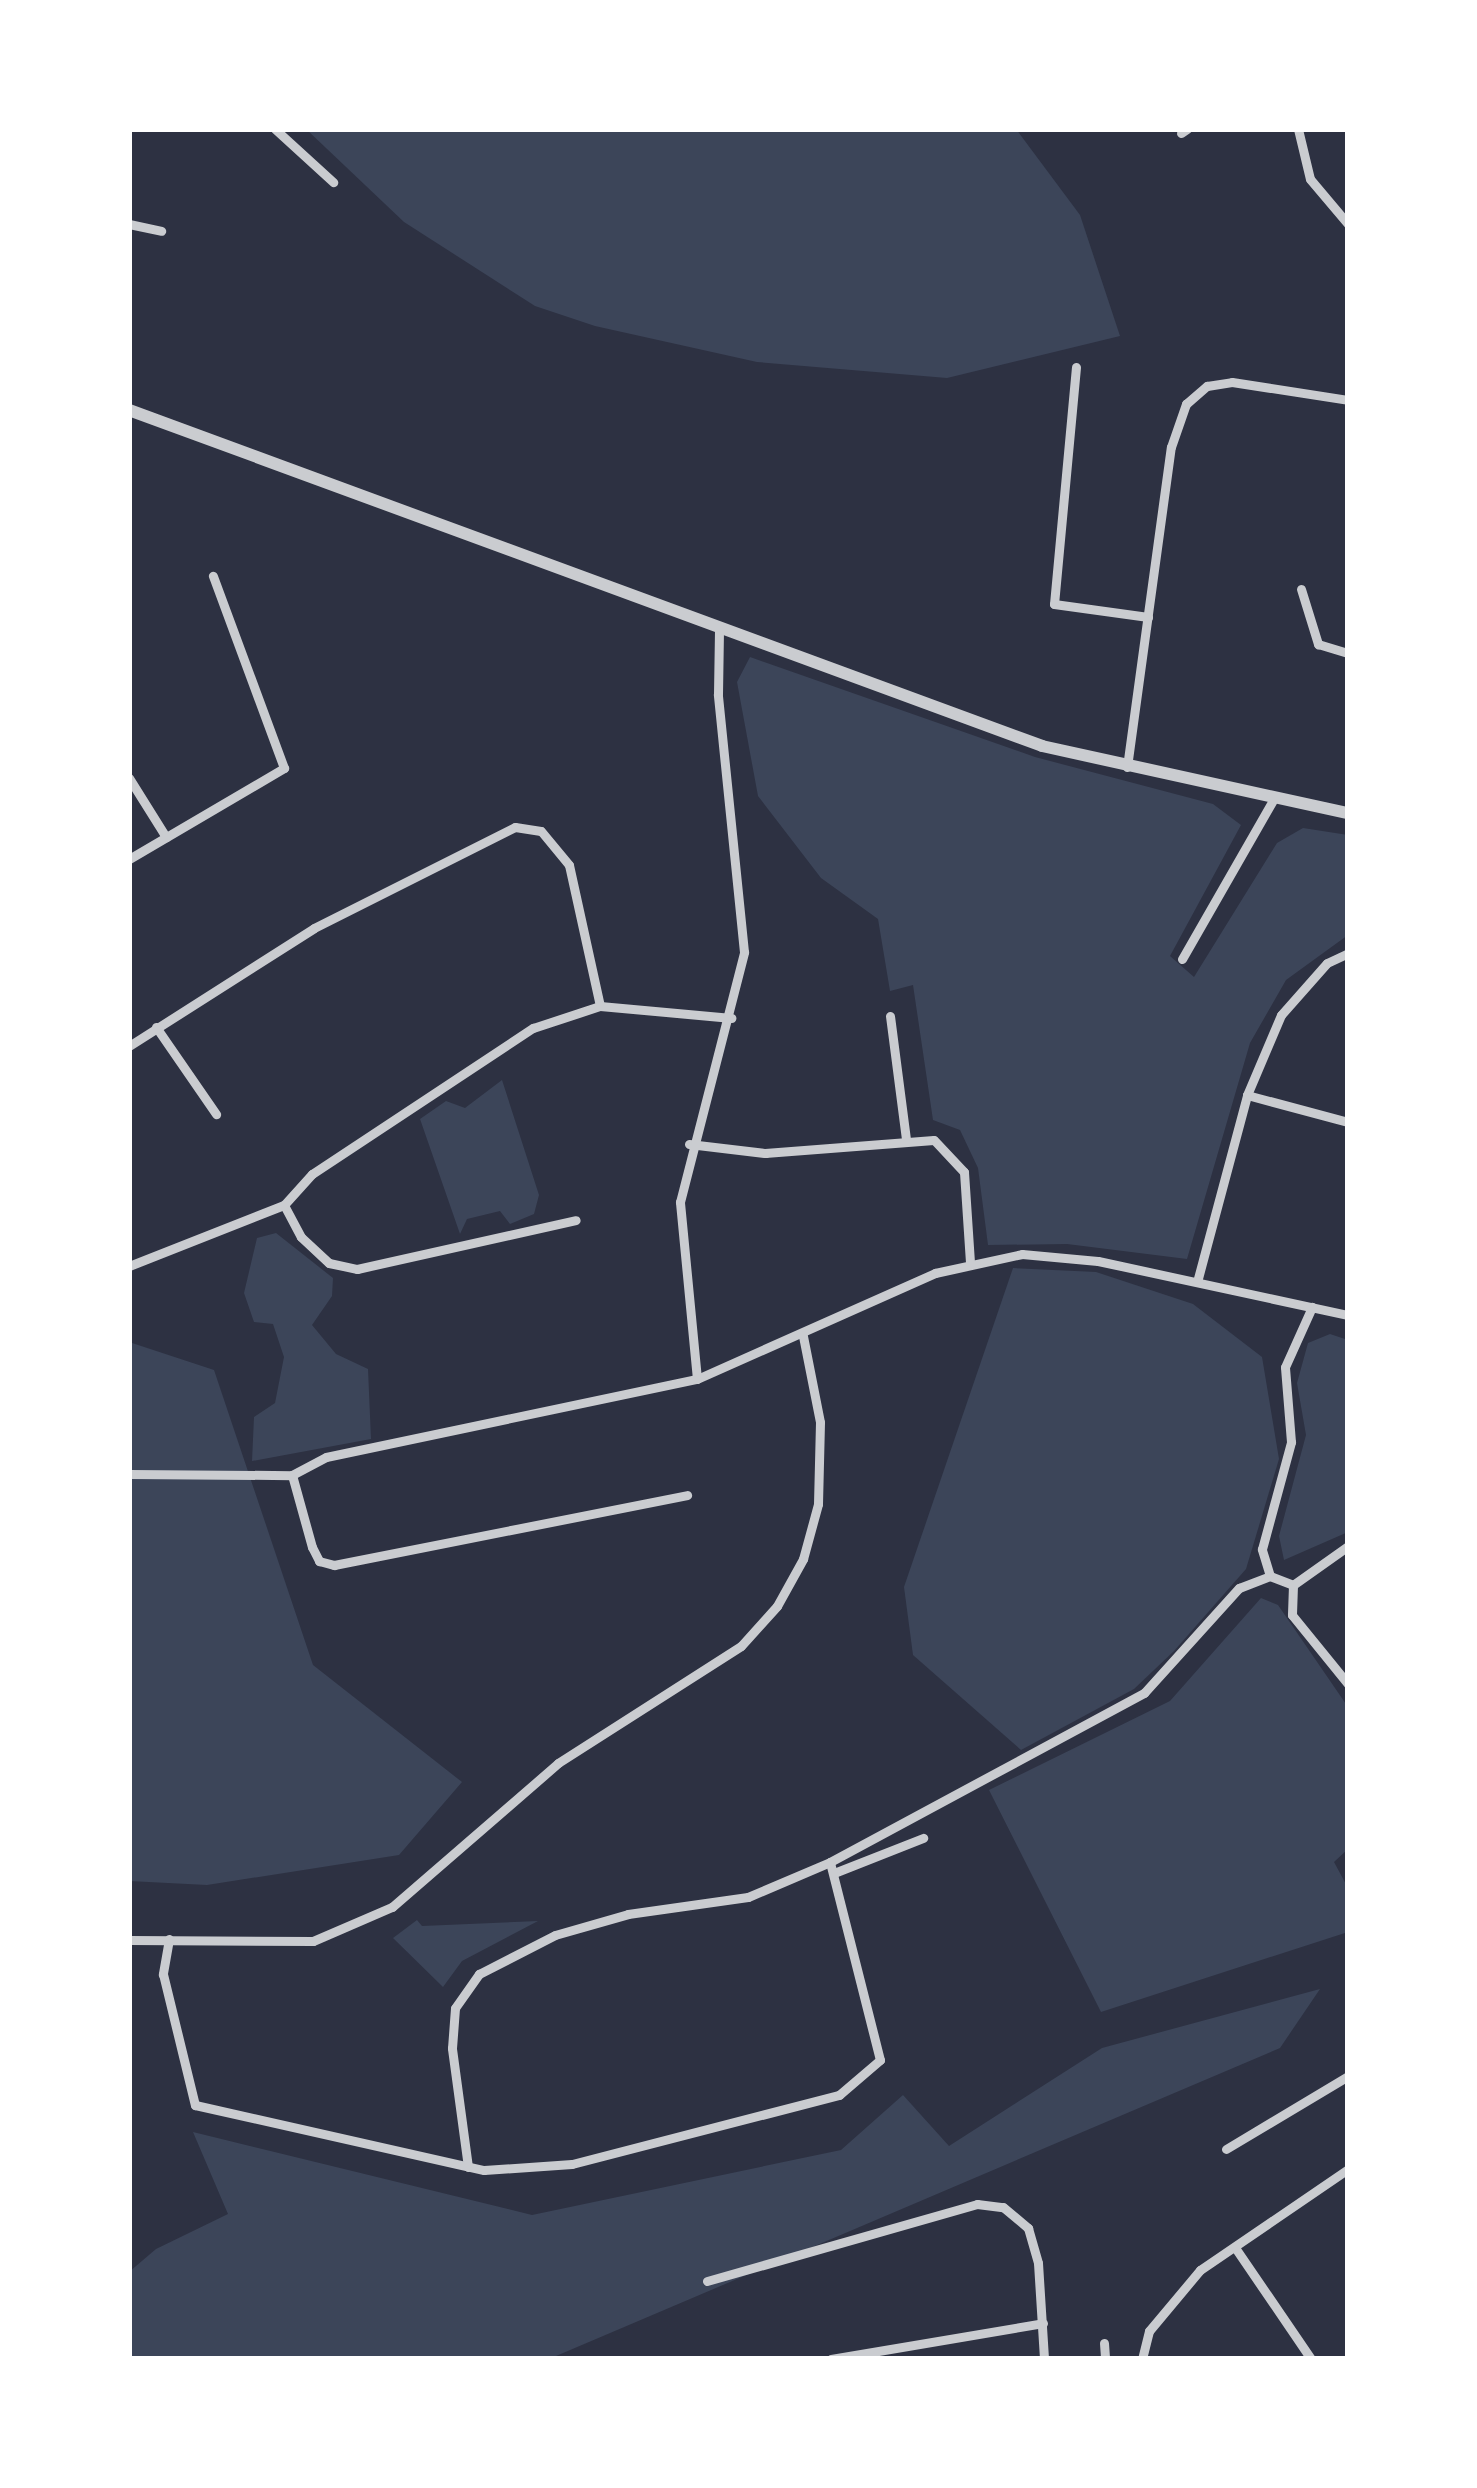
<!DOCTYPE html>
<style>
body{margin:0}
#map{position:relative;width:1477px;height:2488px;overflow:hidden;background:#2d3142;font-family:Lora,serif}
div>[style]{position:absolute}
.green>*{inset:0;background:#3c4559}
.minor>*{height:9px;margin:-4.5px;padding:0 4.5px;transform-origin:4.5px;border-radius:4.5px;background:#caccd0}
.tertiary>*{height:12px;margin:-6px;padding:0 6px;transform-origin:6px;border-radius:6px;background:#caccd0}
span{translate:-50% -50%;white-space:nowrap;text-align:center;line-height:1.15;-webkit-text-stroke:9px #fff;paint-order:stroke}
.frame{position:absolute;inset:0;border:132px solid #fff;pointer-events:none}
</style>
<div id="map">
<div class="green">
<div style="clip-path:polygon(306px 129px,1016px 129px,1080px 215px,1120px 336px,947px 378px,757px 362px,595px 326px,535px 306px,404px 222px)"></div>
<div style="clip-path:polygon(750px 657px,1035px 757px,1213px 804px,1241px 825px,1170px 956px,1194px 977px,1277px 843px,1303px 828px,1348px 835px,1348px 935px,1286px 980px,1250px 1043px,1187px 1259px,1067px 1244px,988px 1245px,978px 1168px,960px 1130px,933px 1120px,913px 985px,890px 991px,878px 919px,821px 878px,758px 796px,737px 682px)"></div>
<div style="clip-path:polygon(502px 1080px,539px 1195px,534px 1214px,510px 1224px,500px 1211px,467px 1219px,460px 1234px,420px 1119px,446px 1101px,465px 1108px)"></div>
<div style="clip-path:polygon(276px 1233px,333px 1278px,332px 1296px,312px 1325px,336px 1354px,368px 1369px,371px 1439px,252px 1461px,254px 1417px,275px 1403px,284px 1357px,273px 1324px,254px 1322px,244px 1293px,257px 1238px)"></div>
<div style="clip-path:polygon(1013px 1268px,1096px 1272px,1193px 1304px,1262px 1357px,1279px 1459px,1246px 1569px,1174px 1651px,1134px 1689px,1021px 1750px,913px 1655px,904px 1587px)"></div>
<div style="clip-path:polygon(1330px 1334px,1348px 1340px,1348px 1532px,1284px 1560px,1279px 1536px,1306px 1435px,1297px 1383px,1308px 1343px)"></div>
<div style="clip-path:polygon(129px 1342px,214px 1370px,313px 1665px,462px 1782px,399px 1855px,207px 1885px,129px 1881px)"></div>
<div style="clip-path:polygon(1261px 1598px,1278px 1605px,1348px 1707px,1348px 1849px,1334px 1862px,1348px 1888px,1348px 1932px,1101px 2012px,989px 1790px,1170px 1701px)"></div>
<div style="clip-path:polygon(417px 1920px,422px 1926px,538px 1921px,462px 1961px,443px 1987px,393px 1938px)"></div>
<div style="clip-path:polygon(1320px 1989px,1280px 2048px,549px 2359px,129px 2359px,129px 2272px,156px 2249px,228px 2214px,193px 2132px,532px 2215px,841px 2150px,903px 2095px,949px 2146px,1102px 2048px)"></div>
</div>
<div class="minor">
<div style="left:275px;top:129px;width:79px;rotate:42.4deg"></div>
<div style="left:1298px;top:129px;width:51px;rotate:76.5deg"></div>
<div style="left:1310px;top:179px;width:59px;rotate:49.8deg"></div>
<div style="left:1181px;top:133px;width:7px;rotate:-34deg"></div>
<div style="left:129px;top:224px;width:33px;rotate:12deg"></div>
<div style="left:1076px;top:367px;width:238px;rotate:95.3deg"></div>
<div style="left:1054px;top:604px;width:95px;rotate:7.9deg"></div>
<div style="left:1301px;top:589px;width:58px;rotate:72.8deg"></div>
<div style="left:1318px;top:644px;width:31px;rotate:17deg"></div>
<div style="left:1127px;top:767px;width:323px;rotate:-82.2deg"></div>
<div style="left:1171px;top:447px;width:46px;rotate:-70.8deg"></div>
<div style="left:1186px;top:404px;width:28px;rotate:-41deg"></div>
<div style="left:1207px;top:386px;width:25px;rotate:-9deg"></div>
<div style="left:1232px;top:382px;width:117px;rotate:8.8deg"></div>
<div style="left:129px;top:778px;width:70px;rotate:57.9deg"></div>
<div style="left:129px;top:859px;width:180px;rotate:-30.4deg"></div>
<div style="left:284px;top:768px;width:205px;rotate:-110.3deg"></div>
<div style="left:1182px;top:959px;width:183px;rotate:-60.2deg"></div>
<div style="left:890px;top:1016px;width:124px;rotate:82.6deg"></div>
<div style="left:156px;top:1027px;width:106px;rotate:55.4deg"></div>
<div style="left:129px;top:1046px;width:219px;rotate:-32.5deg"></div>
<div style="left:314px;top:928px;width:225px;rotate:-26.7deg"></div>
<div style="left:515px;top:827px;width:26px;rotate:9deg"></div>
<div style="left:541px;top:831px;width:44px;rotate:50.5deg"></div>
<div style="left:569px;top:865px;width:144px;rotate:77.6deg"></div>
<div style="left:1247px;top:1095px;width:105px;rotate:15deg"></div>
<div style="left:689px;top:1144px;width:77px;rotate:6.8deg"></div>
<div style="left:765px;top:1153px;width:169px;rotate:-4.4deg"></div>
<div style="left:934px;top:1140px;width:44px;rotate:46.8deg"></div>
<div style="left:964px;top:1172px;width:90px;rotate:86.2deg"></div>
<div style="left:284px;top:1205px;width:36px;rotate:62deg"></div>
<div style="left:301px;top:1237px;width:38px;rotate:43deg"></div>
<div style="left:329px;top:1263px;width:29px;rotate:12deg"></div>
<div style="left:357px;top:1269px;width:224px;rotate:-12.6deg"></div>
<div style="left:129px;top:1266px;width:167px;rotate:-21.5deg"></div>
<div style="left:284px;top:1205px;width:42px;rotate:-47.9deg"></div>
<div style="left:312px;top:1174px;width:265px;rotate:-33.5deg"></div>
<div style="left:533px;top:1028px;width:71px;rotate:-18.2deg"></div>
<div style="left:600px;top:1006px;width:132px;rotate:5.2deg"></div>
<div style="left:1197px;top:1282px;width:194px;rotate:-75deg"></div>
<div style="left:1247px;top:1095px;width:87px;rotate:-67deg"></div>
<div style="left:1281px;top:1015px;width:69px;rotate:-48.5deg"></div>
<div style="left:1327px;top:963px;width:23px;rotate:-25deg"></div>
<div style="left:697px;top:1379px;width:178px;rotate:-95.5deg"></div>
<div style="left:680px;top:1202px;width:258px;rotate:-75.6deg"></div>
<div style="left:744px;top:952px;width:259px;rotate:-95.8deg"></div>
<div style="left:718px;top:694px;width:63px;rotate:-89.1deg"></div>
<div style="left:129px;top:1474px;width:163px;rotate:0.4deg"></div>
<div style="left:292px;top:1475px;width:38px;rotate:-28deg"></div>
<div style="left:326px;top:1457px;width:379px;rotate:-11.9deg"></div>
<div style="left:697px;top:1379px;width:261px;rotate:-24deg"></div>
<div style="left:935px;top:1273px;width:89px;rotate:-12.3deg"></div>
<div style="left:1022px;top:1254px;width:76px;rotate:5.3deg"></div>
<div style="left:1098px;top:1261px;width:256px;rotate:12.2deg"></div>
<div style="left:292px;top:1475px;width:75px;rotate:74.5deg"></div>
<div style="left:312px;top:1547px;width:16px;rotate:63deg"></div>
<div style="left:319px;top:1561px;width:16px;rotate:15deg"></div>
<div style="left:334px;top:1565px;width:360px;rotate:-11.2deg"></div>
<div style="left:1270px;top:1576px;width:28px;rotate:-107deg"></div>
<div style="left:1262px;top:1549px;width:111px;rotate:-74.8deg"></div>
<div style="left:1291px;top:1442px;width:75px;rotate:-94.6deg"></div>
<div style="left:1285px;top:1367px;width:66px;rotate:-65.8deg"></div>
<div style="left:1293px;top:1585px;width:30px;rotate:92deg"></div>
<div style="left:1292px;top:1615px;width:89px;rotate:50.9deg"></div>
<div style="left:1293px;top:1585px;width:67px;rotate:-35.3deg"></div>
<div style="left:834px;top:1873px;width:96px;rotate:-21.5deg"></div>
<div style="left:169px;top:1939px;width:36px;rotate:100deg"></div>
<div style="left:163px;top:1974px;width:135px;rotate:76.3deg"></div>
<div style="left:195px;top:2105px;width:296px;rotate:12.7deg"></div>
<div style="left:484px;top:2170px;width:88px;rotate:-3.9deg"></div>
<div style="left:572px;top:2164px;width:276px;rotate:-14.5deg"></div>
<div style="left:839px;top:2095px;width:54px;rotate:-40.5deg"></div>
<div style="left:880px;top:2060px;width:204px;rotate:-104.2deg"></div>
<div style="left:129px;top:1940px;width:184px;rotate:0.3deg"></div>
<div style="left:313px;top:1941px;width:86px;rotate:-23.3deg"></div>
<div style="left:392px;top:1907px;width:220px;rotate:-40.9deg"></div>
<div style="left:558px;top:1763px;width:217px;rotate:-32.6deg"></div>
<div style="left:741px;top:1646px;width:54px;rotate:-48deg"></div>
<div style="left:777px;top:1606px;width:54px;rotate:-61deg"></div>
<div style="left:803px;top:1559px;width:57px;rotate:-74.7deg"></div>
<div style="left:818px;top:1504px;width:82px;rotate:-88.6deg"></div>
<div style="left:820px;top:1422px;width:88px;rotate:-101.2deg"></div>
<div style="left:1226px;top:2149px;width:142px;rotate:-30.9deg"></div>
<div style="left:468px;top:2167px;width:120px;rotate:-97.7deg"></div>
<div style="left:452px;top:2048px;width:40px;rotate:-85.7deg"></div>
<div style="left:455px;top:2008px;width:42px;rotate:-54.8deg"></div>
<div style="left:479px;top:1974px;width:85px;rotate:-27.2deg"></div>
<div style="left:555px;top:1935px;width:76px;rotate:-16deg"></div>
<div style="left:628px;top:1914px;width:121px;rotate:-8.1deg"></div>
<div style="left:748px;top:1897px;width:89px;rotate:-23.1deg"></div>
<div style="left:830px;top:1862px;width:357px;rotate:-28.3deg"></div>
<div style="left:1144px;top:1693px;width:142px;rotate:-47.9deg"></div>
<div style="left:1239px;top:1588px;width:33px;rotate:-21deg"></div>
<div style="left:1270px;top:1576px;width:25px;rotate:21deg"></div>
<div style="left:1236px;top:2249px;width:133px;rotate:55.7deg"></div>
<div style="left:707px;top:2281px;width:281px;rotate:-15.9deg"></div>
<div style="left:977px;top:2204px;width:26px;rotate:7deg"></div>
<div style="left:1003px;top:2207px;width:33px;rotate:40deg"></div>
<div style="left:1028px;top:2228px;width:36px;rotate:74deg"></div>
<div style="left:1038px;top:2263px;width:96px;rotate:86.4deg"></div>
<div style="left:1104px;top:2343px;width:16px;rotate:86deg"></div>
<div style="left:831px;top:2359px;width:215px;rotate:-9.6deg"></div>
<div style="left:1142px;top:2359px;width:29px;rotate:-76deg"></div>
<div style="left:1149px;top:2331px;width:80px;rotate:-50.1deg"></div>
<div style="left:1200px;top:2270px;width:179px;rotate:-34.3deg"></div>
</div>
<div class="tertiary">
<div style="left:129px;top:410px;width:973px;rotate:20.2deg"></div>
<div style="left:1042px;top:746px;width:313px;rotate:12.4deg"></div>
</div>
<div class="frame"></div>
</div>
